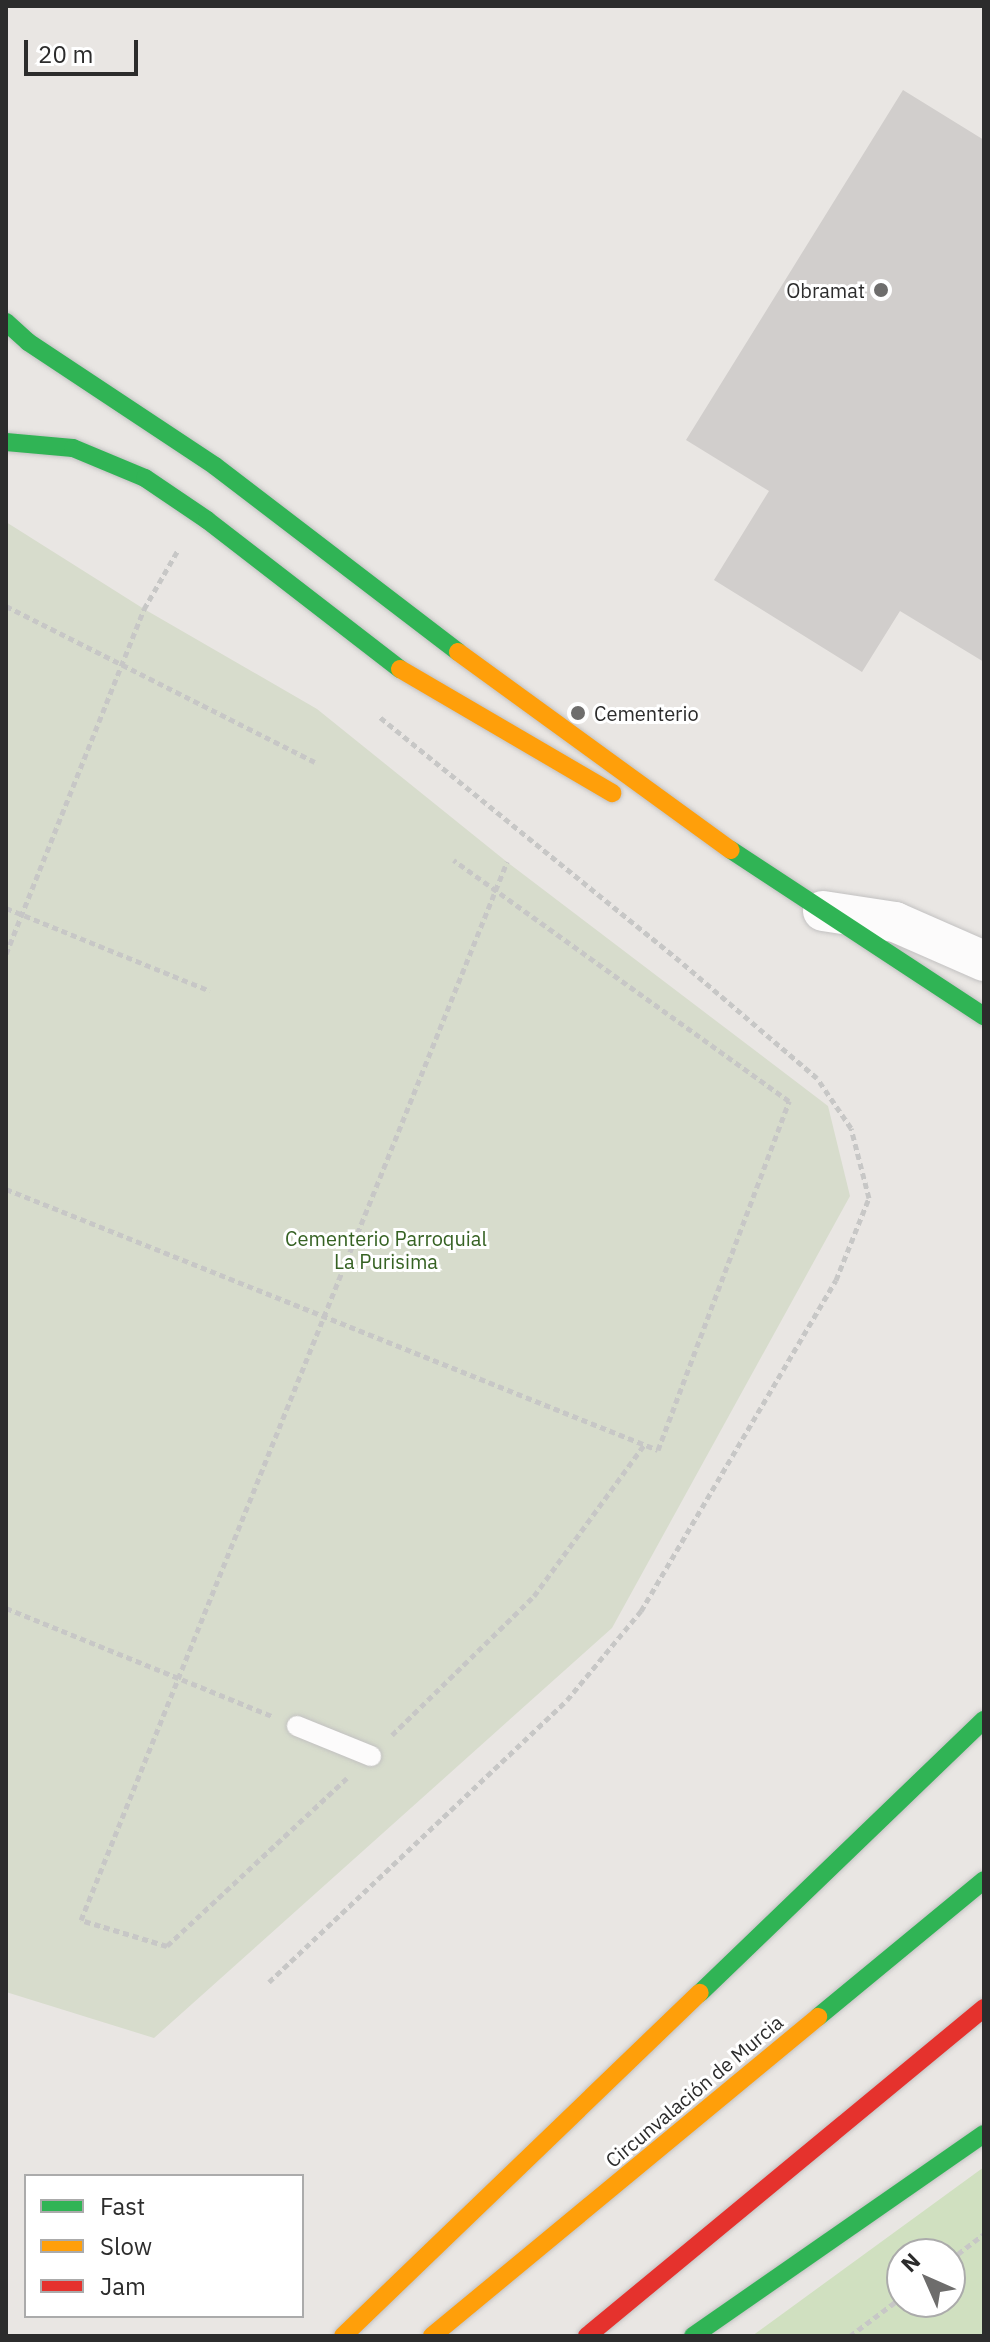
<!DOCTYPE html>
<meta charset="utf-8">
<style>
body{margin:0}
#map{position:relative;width:990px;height:2342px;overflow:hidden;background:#e9e6e3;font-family:"IBM Plex Sans",sans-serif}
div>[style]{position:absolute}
.green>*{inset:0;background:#d0e0c0}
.cemetery>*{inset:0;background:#d7dccc}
.building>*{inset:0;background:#d1cecc}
.path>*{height:5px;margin-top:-2.5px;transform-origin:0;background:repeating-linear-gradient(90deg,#c7c7c6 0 6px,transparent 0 10px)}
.roads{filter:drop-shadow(0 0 2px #c2c1c1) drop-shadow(0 0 2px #c2c1c1)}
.lane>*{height:20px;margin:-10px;padding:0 10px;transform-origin:10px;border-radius:10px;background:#fcfbfb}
.street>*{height:40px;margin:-20px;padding:0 20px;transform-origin:20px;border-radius:20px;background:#fcfbfb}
.fast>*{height:18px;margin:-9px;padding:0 9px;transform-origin:9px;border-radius:9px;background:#30b455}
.slow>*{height:18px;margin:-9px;padding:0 9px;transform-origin:9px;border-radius:9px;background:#ff9f0a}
.jam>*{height:18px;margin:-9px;padding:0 9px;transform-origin:9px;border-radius:9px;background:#e5322d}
.dots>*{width:22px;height:22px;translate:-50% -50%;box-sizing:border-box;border:4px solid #fff;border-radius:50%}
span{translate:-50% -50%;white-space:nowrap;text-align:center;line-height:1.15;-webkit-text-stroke:6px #fff;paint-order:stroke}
.poi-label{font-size:20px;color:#2c2c2c}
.right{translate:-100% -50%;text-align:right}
.left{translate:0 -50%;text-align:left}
.park-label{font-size:20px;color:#366223}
.street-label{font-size:20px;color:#2c2c2c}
.frame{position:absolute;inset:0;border:8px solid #2c2c2c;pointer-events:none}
.legend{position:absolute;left:24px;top:2174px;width:280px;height:144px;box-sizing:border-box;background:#fff;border:2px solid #ababab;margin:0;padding:10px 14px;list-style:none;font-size:24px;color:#2c2c2c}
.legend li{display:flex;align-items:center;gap:16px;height:40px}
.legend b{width:40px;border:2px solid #ababab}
.north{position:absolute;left:886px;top:2238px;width:80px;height:80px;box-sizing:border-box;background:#fff;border:2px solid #ababab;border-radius:50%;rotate:315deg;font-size:22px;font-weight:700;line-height:32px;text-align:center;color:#2c2c2c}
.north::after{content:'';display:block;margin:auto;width:28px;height:36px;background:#6e6d6c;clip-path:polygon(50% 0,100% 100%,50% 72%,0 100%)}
.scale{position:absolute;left:24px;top:40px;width:114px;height:36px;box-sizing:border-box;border:4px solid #2c2c2c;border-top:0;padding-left:10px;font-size:24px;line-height:28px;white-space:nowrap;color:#2c2c2c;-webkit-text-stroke:6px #fff;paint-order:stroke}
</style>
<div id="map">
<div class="green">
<div style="clip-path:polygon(evenodd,984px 2167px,984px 2336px,752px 2336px,984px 2167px,902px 2254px,950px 2254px,950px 2302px,902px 2302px,902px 2254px)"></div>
</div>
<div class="cemetery">
<div style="clip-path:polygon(6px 522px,144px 609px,317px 709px,507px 862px,828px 1106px,850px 1196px,612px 1628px,154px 2038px,6px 1992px)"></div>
</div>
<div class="building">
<div style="clip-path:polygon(903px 90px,984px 140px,984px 662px,900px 611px,862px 672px,714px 580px,769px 491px,686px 440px)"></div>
</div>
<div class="path">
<div style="left:6px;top:606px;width:346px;rotate:26.8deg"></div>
<div style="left:6px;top:908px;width:220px;rotate:22.1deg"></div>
<div style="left:6px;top:954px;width:372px;rotate:-68.2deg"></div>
<div style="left:144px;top:609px;width:68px;rotate:-60deg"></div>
<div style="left:6px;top:1189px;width:702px;rotate:21.82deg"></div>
<div style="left:658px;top:1450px;width:373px;rotate:-69.4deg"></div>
<div style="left:789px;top:1101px;width:413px;rotate:-144.3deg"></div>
<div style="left:6px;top:1608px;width:287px;rotate:22.1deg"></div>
<div style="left:392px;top:1735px;width:199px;rotate:-44.4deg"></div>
<div style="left:534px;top:1596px;width:188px;rotate:-53.9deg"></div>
<div style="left:347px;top:1778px;width:246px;rotate:137deg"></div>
<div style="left:167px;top:1946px;width:90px;rotate:-163.2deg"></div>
<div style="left:81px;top:1920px;width:1141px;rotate:-68.07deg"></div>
<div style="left:269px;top:1982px;width:410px;rotate:-43.4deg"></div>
<div style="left:567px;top:1700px;width:116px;rotate:-50.3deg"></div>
<div style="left:641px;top:1611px;width:384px;rotate:-59.5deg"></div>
<div style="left:836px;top:1280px;width:88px;rotate:-68.1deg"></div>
<div style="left:869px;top:1198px;width:72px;rotate:-104.4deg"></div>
<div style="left:851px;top:1128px;width:60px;rotate:-124.2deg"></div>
<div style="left:817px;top:1078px;width:180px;rotate:-139.5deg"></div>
<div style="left:680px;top:961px;width:389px;rotate:-140.9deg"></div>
<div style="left:950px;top:2260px;width:43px;rotate:-37.4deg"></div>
<div style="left:850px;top:2336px;width:65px;rotate:-36.9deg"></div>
</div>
<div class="roads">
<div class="lane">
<div style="left:297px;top:1726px;width:80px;rotate:22.1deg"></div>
</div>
<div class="street">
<div style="left:823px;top:911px;width:73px;rotate:8.7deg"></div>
<div style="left:895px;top:922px;width:97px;rotate:23.7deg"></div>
</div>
<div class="fast">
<div style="left:6px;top:322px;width:30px;rotate:42deg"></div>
<div style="left:28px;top:342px;width:224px;rotate:33.5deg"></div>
<div style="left:215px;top:466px;width:306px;rotate:37.4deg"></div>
<div style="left:6px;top:442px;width:67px;rotate:5.1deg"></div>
<div style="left:73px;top:448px;width:78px;rotate:22.6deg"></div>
<div style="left:145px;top:478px;width:75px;rotate:34.1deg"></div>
<div style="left:207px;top:520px;width:244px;rotate:37.7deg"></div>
<div style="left:731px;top:850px;width:303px;rotate:33.3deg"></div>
<div style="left:700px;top:1993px;width:394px;rotate:-43.9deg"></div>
<div style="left:818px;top:2017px;width:215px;rotate:-39.5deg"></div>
<div style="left:693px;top:2336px;width:354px;rotate:-34.8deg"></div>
</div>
<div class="slow">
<div style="left:458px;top:652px;width:337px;rotate:36deg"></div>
<div style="left:400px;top:669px;width:246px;rotate:30.3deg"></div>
<div style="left:343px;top:2336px;width:495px;rotate:-43.9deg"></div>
<div style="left:432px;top:2336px;width:501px;rotate:-39.57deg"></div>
</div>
<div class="jam">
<div style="left:587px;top:2336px;width:515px;rotate:-39.56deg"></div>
</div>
</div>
<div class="dots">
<div style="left:881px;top:290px;background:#6e6d6c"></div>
<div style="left:578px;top:713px;background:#6e6d6c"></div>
</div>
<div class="poi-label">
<span class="right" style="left:865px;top:290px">Obramat</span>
<span class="left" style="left:594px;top:713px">Cementerio</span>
</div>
<div class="park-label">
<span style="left:386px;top:1250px">Cementerio Parroquial<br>La Purisima</span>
</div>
<div class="street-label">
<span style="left:694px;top:2091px;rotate:-40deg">Circunvalación de Murcia</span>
</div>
<div class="frame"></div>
<ul class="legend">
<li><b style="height:10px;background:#30b455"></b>Fast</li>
<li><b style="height:10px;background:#ff9f0a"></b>Slow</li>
<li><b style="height:10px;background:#e5322d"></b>Jam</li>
</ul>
<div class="north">N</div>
<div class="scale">20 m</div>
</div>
